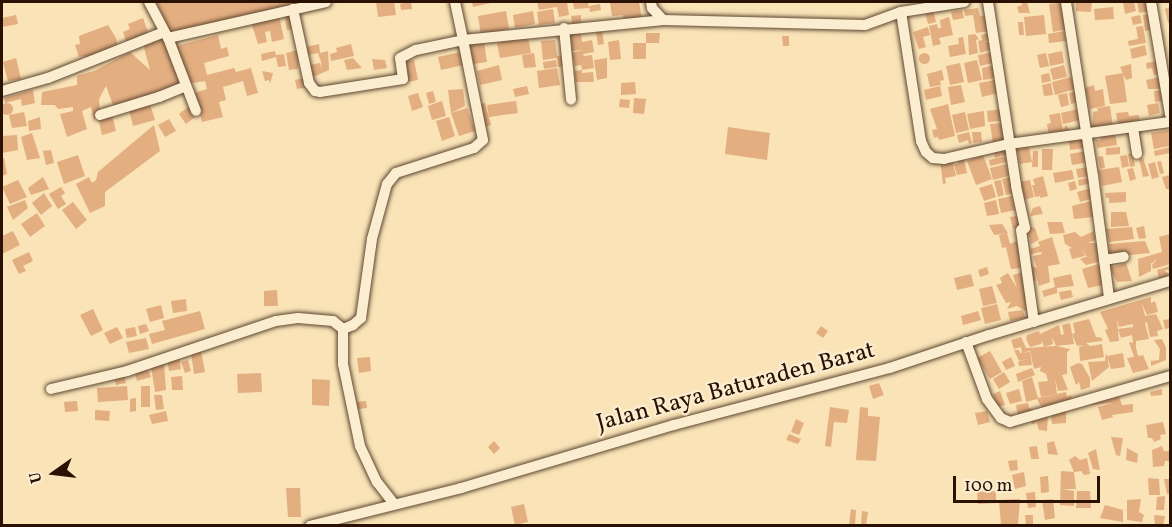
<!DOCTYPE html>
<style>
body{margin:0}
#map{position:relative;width:1172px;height:527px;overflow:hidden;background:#f9e3b7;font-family:Vollkorn,serif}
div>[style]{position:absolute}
.building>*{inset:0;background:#e3ae80}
.round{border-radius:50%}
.roads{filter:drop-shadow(0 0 2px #5d4630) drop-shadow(0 0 2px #5d4630)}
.minor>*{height:10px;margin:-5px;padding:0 5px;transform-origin:5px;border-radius:5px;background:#fbedd0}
span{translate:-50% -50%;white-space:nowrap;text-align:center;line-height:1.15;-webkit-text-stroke:4.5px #fbedd0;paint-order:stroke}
.street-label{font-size:24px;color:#291103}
.frame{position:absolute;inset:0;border:3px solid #291103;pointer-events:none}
.north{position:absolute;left:24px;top:443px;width:60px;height:60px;-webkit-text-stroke:4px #fbedd0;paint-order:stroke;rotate:256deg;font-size:16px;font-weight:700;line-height:24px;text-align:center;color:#291103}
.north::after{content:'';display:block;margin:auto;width:21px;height:27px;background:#291103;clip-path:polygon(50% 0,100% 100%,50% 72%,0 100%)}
.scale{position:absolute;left:953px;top:476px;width:147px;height:27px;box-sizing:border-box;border:3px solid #291103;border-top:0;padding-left:8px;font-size:18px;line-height:21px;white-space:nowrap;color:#291103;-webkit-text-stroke:4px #fbedd0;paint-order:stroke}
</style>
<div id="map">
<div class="building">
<div style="clip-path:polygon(162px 2px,302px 2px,303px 5px,169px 33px,157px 3px)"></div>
<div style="clip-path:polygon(376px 2px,394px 2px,396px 15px,378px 17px)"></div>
<div style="clip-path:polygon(408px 2px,411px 2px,412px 9px,401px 10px,400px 4px)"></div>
<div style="clip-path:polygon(472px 2px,495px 2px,473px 7px)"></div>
<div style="clip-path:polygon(537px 2px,567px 2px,569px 15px,559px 17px,557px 7px,539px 10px)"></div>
<div style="clip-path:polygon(573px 2px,588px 2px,589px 8px,574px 9px)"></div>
<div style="clip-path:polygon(625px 2px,639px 2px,642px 19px,624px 21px,623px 15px,612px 16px,610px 3px)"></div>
<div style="clip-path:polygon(1021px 2px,1027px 2px,1030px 13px,1019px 13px,1017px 7px,1022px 5px)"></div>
<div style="clip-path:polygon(1064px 2px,1068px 29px,1053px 32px,1049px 4px)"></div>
<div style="clip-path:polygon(1076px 2px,1092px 2px,1091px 12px,1076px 11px)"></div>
<div style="clip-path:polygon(1123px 2px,1134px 2px,1136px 11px,1125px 14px)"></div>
<div style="clip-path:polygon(1137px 2px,1150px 2px,1151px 11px,1139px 13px)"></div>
<div style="clip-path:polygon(600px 4px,601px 10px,590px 12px,589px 6px)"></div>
<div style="clip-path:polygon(1113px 7px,1114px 19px,1095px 20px,1094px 9px)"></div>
<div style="clip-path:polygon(1170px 7px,1170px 23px,1168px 23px,1165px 9px)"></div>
<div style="clip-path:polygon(978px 8px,980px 16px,987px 15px,990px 31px,976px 33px,973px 15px,965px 16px,964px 10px)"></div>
<div style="clip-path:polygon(553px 9px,555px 23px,539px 25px,537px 12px)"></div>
<div style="clip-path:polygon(933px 10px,936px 22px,928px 24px,925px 12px)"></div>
<div style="clip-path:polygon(962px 10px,964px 18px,953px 20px,951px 12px)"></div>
<div style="clip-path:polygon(506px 11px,509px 29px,481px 35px,478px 16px)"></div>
<div style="clip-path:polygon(533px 11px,535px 24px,515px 28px,513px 15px)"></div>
<div style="clip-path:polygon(294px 12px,297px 28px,287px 30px,284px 14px)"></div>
<div style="clip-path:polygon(1151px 14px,1153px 30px,1145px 31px,1143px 15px)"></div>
<div style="clip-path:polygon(16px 15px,18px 24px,2px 27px,2px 18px)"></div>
<div style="clip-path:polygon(279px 15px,284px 39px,272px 42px,270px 31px,265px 32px,267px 42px,258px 44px,251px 22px)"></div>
<div style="clip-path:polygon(581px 15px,581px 23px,572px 24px,571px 16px)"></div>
<div style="clip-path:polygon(1044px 15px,1046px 34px,1026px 36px,1024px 17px)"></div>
<div style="clip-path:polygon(1140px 15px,1142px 23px,1133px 25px,1131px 17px)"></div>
<div style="clip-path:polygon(949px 17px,953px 35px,939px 38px,941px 44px,933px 46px,929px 26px,937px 24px,938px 28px,941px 28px,940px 20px)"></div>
<div style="clip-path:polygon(143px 18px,150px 38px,137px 43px,136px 38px,126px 41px,123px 32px,130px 29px,128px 24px)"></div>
<div style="clip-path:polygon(1018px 22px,1023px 22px,1024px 35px,1019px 35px)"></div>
<div style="clip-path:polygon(108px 25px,116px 38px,119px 53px,87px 64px,85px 56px,79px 57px,75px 45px,80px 44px,79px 36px)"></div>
<div style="clip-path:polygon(1143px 26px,1146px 43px,1129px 46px,1128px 41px,1138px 39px,1136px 27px)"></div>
<div style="clip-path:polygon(928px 27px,930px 35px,923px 37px,926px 47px,919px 49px,913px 32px)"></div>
<div style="clip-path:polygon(602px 31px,604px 44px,598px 45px,596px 32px)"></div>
<div style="clip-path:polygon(1064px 31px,1066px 41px,1049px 43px,1048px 34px)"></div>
<div style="clip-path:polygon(581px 33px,582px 42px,592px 40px,594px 52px,583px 54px,584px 56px,592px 55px,594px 68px,582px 70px,581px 65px,575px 66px,572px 53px,583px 50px,572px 51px,570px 34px)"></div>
<div style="clip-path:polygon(646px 33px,660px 33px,659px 43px,646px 43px,646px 59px,633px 59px,633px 43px,646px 43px)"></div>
<div style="clip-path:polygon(990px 33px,991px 40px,984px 42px,991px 42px,993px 49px,980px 53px,978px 41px,982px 40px,981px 35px)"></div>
<div style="clip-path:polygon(975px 34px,979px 39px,976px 40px,978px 53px,969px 55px,968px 35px)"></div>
<div style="clip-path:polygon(218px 35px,221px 49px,227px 47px,229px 56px,204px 63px,207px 75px,234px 68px,236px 72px,251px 68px,258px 93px,247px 96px,243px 81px,223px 87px,226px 100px,219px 102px,223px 117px,202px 122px,194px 93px,207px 89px,205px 81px,188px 84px,176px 46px)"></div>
<div style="clip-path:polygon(782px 36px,789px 36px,789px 46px,783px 46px)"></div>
<div style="clip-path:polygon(164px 37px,181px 86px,114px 108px,106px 86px,99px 99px,100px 112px,94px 120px,91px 107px,82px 111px,87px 129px,67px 137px,60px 114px,73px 111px,73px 107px,58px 109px,55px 105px,41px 105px,42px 92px,77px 85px,77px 76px,94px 71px,130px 52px,150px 70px,143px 44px)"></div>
<div style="clip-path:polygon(528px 37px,531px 53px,500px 58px,497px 43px)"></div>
<div style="clip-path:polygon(963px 37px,966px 54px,950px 57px,948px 46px,959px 44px,958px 38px)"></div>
<div style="clip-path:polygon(555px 40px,557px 56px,565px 55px,566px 66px,558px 67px,557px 58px,543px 60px,541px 41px)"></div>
<div style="clip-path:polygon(619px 40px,621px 59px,610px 60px,608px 42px)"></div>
<div style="clip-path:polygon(484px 42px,487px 62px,473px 64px,470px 44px)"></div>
<div style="clip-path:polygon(319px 44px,320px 53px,328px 51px,329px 70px,313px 77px,310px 65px,320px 63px,322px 69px,321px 62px,318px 53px,308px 55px,306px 47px)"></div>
<div style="clip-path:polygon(351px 44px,354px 56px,331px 61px,330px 54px,337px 52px,336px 48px)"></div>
<div style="clip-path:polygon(1145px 45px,1147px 55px,1132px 59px,1130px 49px)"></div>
<div style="clip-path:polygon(298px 50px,298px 69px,289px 70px,286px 53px)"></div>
<div style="clip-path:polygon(275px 51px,276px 55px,284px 54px,286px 66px,278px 67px,276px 57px,262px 61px,261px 54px)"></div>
<div style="clip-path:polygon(1062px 51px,1064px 63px,1050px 66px,1048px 54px)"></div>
<div style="clip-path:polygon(461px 52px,463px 65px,441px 70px,438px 57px)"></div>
<div style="clip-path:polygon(993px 52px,993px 63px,980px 66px,978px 55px)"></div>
<div class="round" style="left:918.5px;top:52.5px;width:11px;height:11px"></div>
<div style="clip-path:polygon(534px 53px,536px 67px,524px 68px,522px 55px)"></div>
<div style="clip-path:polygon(1046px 53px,1049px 66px,1040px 68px,1037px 55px)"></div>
<div style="clip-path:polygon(16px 58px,21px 79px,8px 81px,3px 62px)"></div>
<div style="clip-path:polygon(353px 58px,362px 68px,347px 70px,344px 60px)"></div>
<div style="clip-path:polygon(607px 58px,607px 78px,597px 80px,594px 60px)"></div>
<div style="clip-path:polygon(372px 59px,385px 60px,387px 68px,374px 70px)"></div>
<div style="clip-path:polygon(414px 60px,418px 80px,407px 82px,403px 62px)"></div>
<div style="clip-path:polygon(556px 60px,557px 67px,544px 69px,543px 62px)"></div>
<div style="clip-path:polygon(977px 60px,982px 80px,968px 83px,964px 63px)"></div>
<div style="clip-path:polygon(1158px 61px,1160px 74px,1154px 75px,1152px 68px,1147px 69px,1146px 63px)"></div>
<div style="clip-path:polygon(960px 63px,964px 82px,950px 85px,946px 66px)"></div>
<div style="clip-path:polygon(1131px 64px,1132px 78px,1126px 80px,1120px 67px)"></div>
<div style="clip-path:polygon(499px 65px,502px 80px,480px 85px,477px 71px)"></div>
<div style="clip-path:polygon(995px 65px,997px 78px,983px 80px,982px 68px)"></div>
<div style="clip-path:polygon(1064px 65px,1067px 77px,1053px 80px,1050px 69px)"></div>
<div style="clip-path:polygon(557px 68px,560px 85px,539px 88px,537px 71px)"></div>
<div style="clip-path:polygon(582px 70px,582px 73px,593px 72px,594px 82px,576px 82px,574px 71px)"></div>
<div style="clip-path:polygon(942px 70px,944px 80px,940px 81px,941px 85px,930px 87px,927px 74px)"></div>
<div style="clip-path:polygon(262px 71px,273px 73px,270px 84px,269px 80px,265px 81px)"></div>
<div style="clip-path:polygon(1049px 73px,1051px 81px,1042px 83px,1041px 75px)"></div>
<div style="clip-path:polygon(1123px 73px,1127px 102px,1110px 104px,1105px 76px)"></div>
<div style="clip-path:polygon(307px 77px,309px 87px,297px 89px,295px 80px)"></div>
<div style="clip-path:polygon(1071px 77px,1075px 89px,1055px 95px,1052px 82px)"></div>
<div style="clip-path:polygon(1160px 77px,1162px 89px,1148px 89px,1146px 80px)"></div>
<div style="clip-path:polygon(995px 80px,998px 93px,982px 97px,979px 83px)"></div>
<div style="clip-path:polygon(635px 82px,636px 94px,621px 95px,621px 83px)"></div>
<div style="clip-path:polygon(1051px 83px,1053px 95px,1044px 96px,1042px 85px)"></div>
<div style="clip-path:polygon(961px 85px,965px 102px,951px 105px,948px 87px)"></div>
<div style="clip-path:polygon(1094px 85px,1095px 91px,1103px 89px,1105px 106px,1090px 109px,1085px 88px)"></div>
<div style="clip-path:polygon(527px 86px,529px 94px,515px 97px,513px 89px)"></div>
<div style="clip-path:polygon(940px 86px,942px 96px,926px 100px,924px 90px)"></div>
<div style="clip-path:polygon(463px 89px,465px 106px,451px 113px,448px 90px)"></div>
<div style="clip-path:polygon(33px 90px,35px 103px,22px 106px,21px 99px,5px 103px,4px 98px)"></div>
<div style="clip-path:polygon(1163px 90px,1164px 101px,1155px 102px,1154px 91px)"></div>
<div style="clip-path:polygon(433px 91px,436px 102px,429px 104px,426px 93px)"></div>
<div style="clip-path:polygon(1077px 91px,1080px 102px,1071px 104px,1069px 93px)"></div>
<div style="clip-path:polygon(418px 93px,423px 107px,412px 111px,408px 96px)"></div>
<div style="clip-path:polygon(1067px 93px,1069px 105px,1061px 107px,1058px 95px)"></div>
<div style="clip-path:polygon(634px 98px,646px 99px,644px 114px,633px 113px)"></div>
<div style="clip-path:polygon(620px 99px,630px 100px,629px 108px,619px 107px)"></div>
<div style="clip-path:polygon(442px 101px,446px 116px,432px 120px,428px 106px)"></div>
<div style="clip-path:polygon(516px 101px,518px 113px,489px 117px,487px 105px)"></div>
<div style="clip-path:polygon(485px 103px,491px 125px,482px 128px,475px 106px)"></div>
<div style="clip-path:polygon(1158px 103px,1160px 113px,1149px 116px,1147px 105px)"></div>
<div class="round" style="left:1px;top:103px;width:12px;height:12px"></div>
<div style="clip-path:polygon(150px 104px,155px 120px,133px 126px,129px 110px)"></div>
<div style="clip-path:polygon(948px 104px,955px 136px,939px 140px,938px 137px,934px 138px,932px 130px,937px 129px,930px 109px)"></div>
<div style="clip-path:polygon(1110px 106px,1113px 128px,1093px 129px,1093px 112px,1098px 111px,1097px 108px)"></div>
<div style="clip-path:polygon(188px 107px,195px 117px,186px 124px,179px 114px)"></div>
<div style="clip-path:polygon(467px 108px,475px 131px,459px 136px,451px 113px)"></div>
<div style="clip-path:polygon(1001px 109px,1003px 121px,988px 122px,987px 111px)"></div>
<div style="clip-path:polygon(1078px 109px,1080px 120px,1063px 124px,1061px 113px)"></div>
<div style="clip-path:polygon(984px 111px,985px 126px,970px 129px,967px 114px)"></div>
<div style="clip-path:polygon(24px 112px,27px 126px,12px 128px,9px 115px)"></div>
<div style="clip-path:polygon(965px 112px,969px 130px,956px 133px,952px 115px)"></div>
<div style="clip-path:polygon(1128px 112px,1129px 116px,1139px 115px,1140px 124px,1118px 126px,1116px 113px)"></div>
<div style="clip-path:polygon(1060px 113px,1063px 130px,1066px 125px,1071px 132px,1049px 136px,1047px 124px,1051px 123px,1049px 115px)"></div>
<div style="clip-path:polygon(112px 115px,116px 131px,102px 135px,98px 118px)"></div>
<div style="clip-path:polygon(40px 117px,41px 129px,29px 131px,28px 121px)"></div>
<div style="clip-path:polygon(449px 117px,455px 136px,442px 141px,436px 121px)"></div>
<div style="clip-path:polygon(169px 119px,176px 131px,165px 137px,158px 125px)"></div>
<div style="clip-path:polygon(1003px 123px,1006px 141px,993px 143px,990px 124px)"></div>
<div style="clip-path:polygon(154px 125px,160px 151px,105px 192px,105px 206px,90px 213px,76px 184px,89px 177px,92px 183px,96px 180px,98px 172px)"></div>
<div style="clip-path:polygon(728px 127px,770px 133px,767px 160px,725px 154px)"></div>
<div style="clip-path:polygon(1169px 130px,1170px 146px,1154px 149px,1151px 133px)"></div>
<div style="clip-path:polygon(969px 132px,972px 143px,969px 144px,968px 140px,959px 143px,957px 135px)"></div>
<div style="clip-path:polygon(972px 132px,981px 132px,982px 142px,973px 143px)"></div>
<div style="clip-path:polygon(1115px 132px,1117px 145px,1097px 148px,1096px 140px,1101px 140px,1100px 135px)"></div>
<div style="clip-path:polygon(32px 133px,40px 158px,27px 160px,21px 137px)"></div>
<div style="clip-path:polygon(17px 135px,18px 150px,2px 153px,2px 136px)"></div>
<div style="clip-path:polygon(1084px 139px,1085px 148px,1070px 150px,1069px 141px)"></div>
<div style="clip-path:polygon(1007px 145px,1010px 154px,995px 158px,993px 149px)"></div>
<div style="clip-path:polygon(1029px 147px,1032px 162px,1020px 164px,1017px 149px)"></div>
<div style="clip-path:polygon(1120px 147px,1120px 154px,1106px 155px,1106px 148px)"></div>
<div style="clip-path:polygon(1170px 147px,1170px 153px,1155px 156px,1154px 151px)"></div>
<div style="clip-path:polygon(1042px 149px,1053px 149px,1052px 170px,1042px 170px)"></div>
<div style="clip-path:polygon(51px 150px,54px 163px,46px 165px,43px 151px)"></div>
<div style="clip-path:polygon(1033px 151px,1038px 151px,1038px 167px,1032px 167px)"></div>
<div style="clip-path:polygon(1087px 151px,1089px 162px,1072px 165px,1070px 154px)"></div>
<div style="clip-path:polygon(1128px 154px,1133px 154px,1135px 166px,1130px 167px)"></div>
<div style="clip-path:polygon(78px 155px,85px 176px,64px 184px,57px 162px)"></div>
<div style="clip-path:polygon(963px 155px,967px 173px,957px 175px,954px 164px,958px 164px,956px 157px)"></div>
<div style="clip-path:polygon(983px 155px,992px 179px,976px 185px,967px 161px)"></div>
<div style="clip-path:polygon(1127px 155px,1129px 166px,1122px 168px,1120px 156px)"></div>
<div style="clip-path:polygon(1005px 156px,1007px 162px,990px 166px,989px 160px)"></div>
<div style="clip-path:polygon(1103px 156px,1105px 168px,1100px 169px,1098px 157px)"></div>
<div style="clip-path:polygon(2px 158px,4px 158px,7px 174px,2px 176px)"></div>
<div style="clip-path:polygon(952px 158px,956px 176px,945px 178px,946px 183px,943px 184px,940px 160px)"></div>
<div style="clip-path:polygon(1143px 158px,1149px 176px,1143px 177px,1139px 159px)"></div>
<div style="clip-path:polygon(1161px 161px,1164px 173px,1160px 174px,1157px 162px)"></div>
<div style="clip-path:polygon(1155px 162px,1159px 177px,1152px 179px,1148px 164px)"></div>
<div style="clip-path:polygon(1006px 164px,1009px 176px,993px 180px,990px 168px)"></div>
<div style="clip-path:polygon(1089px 167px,1090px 176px,1078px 178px,1076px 169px)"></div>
<div style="clip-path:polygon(1119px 167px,1122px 182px,1102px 186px,1099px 170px)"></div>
<div style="clip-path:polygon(1133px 168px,1136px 179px,1130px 181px,1127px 169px)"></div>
<div style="clip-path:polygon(1072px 170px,1074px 179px,1055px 183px,1053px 173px)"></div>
<div style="clip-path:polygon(1170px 175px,1170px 189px,1166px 189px,1162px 177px)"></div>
<div style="clip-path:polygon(1043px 176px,1048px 196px,1040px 198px,1040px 196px,1035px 197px,1032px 185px,1035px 185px,1033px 179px)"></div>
<div style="clip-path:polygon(43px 177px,49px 189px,31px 195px,28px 188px)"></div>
<div style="clip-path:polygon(1012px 177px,1015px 193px,1006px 195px,1002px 179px)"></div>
<div style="clip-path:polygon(1091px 177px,1092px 183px,1079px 186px,1078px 180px)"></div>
<div style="clip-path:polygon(18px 180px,27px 197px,10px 204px,2px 187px)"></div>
<div style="clip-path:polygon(1001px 180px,1004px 195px,998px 197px,994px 181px)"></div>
<div style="clip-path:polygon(1030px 180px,1034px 197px,1023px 200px,1019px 182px)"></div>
<div style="clip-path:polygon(1075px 181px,1077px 189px,1070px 191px,1068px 183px)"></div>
<div style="clip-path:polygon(992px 184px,996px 197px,984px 201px,979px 188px)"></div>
<div style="clip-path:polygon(61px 187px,65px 193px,61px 196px,66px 204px,58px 209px,49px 194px)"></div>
<div style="clip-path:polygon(1092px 188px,1094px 198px,1080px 202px,1077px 192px)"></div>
<div style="clip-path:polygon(1126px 192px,1126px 202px,1109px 203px,1109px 198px,1106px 198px,1105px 193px)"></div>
<div style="clip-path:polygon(44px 193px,52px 206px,41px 215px,32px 203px)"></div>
<div style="clip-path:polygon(1012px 196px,1015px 210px,1001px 213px,998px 199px)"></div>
<div style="clip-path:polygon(25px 200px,28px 208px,13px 220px,7px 207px)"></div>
<div style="clip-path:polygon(996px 200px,999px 214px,987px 216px,984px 203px)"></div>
<div style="clip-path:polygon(1091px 201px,1094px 217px,1074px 219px,1072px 206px)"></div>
<div style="clip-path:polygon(73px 202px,87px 220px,76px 229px,62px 210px)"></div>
<div style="clip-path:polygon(1040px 206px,1043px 214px,1030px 216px,1033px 208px)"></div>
<div style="clip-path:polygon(1111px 212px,1126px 212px,1129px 226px,1111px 227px)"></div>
<div style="clip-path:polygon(37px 213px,45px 226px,30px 237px,21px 224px)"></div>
<div style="clip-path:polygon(1022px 215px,1024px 227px,1013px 229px,1010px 217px)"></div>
<div style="clip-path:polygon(1047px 222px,1062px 222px,1065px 233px,1050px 234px)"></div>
<div style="clip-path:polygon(1002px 224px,1008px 233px,994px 235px,989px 225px)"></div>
<div style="clip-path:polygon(1027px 226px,1035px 228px,1039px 240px,1031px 244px)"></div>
<div style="clip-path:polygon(1144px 226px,1146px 238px,1139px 239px,1136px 228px)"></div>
<div style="clip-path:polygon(1132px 227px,1134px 239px,1109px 242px,1106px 229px)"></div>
<div style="clip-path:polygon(13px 231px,20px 245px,2px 254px,2px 236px)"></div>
<div style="clip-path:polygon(1094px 231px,1095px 240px,1088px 243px,1100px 243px,1102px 261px,1086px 265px,1080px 259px,1088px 256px,1086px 256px,1082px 248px,1085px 256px,1072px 259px,1069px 249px,1072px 248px,1065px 244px,1081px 238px,1065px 244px,1063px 235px,1075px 232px,1081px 237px)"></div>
<div style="clip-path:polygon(1007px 233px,1010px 244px,1017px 241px,1021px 268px,1011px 269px,1006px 247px,1002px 248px,999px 235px)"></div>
<div style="clip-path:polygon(1170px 234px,1170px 264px,1153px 269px,1152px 265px,1156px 261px,1153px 259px,1155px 262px,1151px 263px,1151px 271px,1139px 277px,1138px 259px,1162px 252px,1159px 237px)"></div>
<div style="clip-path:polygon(1052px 237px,1060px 264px,1048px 266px,1050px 282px,1039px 286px,1035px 271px,1036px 281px,1029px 282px,1026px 259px,1031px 257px,1032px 266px,1037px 268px,1033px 256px,1042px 254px,1041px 252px,1031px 254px,1030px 249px,1040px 246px,1038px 242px)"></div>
<div style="clip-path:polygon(1145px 241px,1150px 253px,1111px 257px,1109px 244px)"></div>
<div style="clip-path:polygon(29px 252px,33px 261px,23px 266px,26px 271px,19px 274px,12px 260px)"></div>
<div style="clip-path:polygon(1126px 263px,1132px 281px,1117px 282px,1110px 268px)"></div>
<div style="clip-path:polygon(1099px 264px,1103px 285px,1088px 288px,1082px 269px)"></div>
<div style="clip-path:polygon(1170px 266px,1170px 270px,1164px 270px,1170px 275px,1159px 278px,1157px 270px)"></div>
<div style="clip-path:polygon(987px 267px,989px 274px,980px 277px,978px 270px)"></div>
<div style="clip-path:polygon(1026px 271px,1029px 299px,1026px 301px,1026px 307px,1032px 309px,1025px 311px,1017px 306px,1007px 309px,1011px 302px,1006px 303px,996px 285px,1002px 283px,1000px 278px,1008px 273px,1017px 288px,1013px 275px)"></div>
<div style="clip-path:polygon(971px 274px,974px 286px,957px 290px,954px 278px)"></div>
<div style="clip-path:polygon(1071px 274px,1074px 286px,1057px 288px,1057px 293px,1044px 297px,1042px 291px,1055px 287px,1053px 278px)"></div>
<div style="clip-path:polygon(992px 286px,997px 303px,983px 306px,979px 289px)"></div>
<div style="clip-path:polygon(277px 290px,278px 306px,264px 306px,264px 291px)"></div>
<div style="clip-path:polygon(1071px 290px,1073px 297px,1061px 300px,1059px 292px)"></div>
<div style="clip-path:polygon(1151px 297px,1151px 303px,1155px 301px,1158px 312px,1147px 315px,1142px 304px,1145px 316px,1156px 314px,1163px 329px,1157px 331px,1158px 336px,1150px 337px,1147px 322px,1145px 323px,1149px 339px,1136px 341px,1136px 348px,1138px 356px,1143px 355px,1149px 369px,1133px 373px,1127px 358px,1134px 357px,1129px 342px,1133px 343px,1132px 335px,1121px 338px,1118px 329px,1133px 327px,1133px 324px,1119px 327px,1117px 319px,1119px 341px,1110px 342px,1105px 330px,1108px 329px,1100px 312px)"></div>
<div style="clip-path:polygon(186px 299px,187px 311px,173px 313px,171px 301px)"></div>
<div style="clip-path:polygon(997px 304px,1001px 320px,985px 324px,981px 308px)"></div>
<div style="clip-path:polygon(161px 305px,164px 318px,150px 322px,146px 309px)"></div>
<div style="clip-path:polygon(93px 309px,103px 330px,91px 336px,80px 315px)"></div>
<div style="clip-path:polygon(1023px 310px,1025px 318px,1010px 321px,1008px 312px)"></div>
<div style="clip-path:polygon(200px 311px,205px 329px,152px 344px,149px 334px,165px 330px,162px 321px)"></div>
<div style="clip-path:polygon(978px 311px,981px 320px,963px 325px,961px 316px)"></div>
<div style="clip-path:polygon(1089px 319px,1096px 337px,1102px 338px,1102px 341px,1086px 343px,1090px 346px,1085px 347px,1102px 344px,1104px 357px,1080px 361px,1079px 347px,1085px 345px,1077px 346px,1072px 334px,1075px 333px,1073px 323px)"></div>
<div style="clip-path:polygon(1170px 319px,1170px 328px,1165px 329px,1163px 320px)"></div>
<div style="clip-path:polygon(1070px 323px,1074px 344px,1056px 346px,1070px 349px,1067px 353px,1067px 374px,1056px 376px,1062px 375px,1068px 390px,1058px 391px,1055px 379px,1057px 394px,1041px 397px,1038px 382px,1048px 381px,1046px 374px,1040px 371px,1041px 367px,1034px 369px,1030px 351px,1022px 353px,1021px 347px,1014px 349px,1011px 340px,1021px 337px,1026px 348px,1056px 346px,1052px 337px,1053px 344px,1044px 347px,1042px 341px,1041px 344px,1030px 347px,1026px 339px,1027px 335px,1039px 331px,1040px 334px,1059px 325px,1061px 335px,1064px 334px,1062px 325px)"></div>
<div style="clip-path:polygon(146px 324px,149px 331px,140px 334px,138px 326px)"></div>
<div style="clip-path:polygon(821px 326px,828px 331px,823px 338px,816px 333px)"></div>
<div style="clip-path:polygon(117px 327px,123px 338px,110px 344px,104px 333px)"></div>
<div style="clip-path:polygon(135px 327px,137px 336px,127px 338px,125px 329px)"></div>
<div style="clip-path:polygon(146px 338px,149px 349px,129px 353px,126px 342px)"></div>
<div style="clip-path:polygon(1162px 339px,1166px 348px,1166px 360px,1151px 366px,1151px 361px,1159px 360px,1160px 349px,1154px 340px)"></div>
<div style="clip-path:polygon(1014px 350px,1019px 350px,1020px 353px,1030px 352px,1032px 365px,1019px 366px,1018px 362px,1027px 359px,1019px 361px)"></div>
<div style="clip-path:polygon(201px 351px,205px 372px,194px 374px,191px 352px)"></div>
<div style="clip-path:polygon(990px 351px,1002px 372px,990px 379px,977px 358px)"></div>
<div style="clip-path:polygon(1106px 353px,1107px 356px,1123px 353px,1125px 367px,1111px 369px,1107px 356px,1109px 367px,1092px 381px,1088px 362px,1105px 361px)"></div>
<div style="clip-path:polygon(179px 356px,181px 369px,169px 371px,167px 358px)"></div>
<div style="clip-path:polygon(370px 357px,371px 371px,359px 373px,357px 358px)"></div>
<div style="clip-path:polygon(1011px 357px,1015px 366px,1006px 370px,1002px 362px)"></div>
<div style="clip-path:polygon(188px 360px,191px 371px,185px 373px,181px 362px)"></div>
<div style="clip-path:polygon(1078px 363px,1082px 364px,1090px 378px,1090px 387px,1081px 390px,1079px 382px,1076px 385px,1070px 367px)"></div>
<div style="clip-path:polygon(164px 364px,166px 390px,155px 392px,151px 366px)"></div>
<div style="clip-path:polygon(147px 366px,151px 377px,137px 381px,134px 371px)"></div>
<div style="clip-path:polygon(1032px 368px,1035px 375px,1018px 382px,1016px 374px)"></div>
<div style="clip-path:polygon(1004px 372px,1010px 382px,999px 389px,993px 379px)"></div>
<div style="clip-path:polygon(261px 373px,262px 392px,238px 393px,237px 374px)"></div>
<div style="clip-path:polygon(124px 374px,126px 383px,116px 385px,114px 376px)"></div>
<div style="clip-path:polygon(182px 376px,183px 390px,172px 390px,171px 377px)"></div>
<div style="clip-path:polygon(1032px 377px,1038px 398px,1066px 392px,1067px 397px,1071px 395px,1073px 403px,1042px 408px,1037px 399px,1026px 402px,1022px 381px)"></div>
<div style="clip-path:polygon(312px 379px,330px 380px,329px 406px,312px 405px)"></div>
<div style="clip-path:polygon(879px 383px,884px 395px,873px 399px,869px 386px)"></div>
<div style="clip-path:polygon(127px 386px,128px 400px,98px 402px,97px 388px)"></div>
<div style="clip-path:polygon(141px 386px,150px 386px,150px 407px,141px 407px)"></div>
<div style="clip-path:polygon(1019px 389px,1022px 401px,1010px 404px,1006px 393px)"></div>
<div style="clip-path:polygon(1162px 389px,1162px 395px,1151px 396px,1150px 392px)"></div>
<div style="clip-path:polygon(1000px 391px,1005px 405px,997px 407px,993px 394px)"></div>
<div style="clip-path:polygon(1117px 393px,1121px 402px,1113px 405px,1121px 402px,1122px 405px,1133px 404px,1133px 412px,1112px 415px,1113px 417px,1102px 420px,1098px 407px,1113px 403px,1091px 405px,1091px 401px)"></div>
<div style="clip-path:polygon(154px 395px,162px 395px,164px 409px,156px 410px)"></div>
<div style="clip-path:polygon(136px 398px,136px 411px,130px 412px,130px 399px)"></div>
<div style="clip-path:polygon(77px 401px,78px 411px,65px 412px,64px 402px)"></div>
<div style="clip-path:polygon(366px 401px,367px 408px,358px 409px,357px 402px)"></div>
<div style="clip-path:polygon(1028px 403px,1029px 408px,1035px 410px,1018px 417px,1016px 405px)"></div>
<div style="clip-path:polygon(830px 407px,849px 410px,847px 423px,834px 422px,831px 447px,825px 446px)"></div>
<div style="clip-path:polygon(860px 407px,868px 408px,868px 416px,880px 417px,876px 461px,856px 460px)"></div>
<div style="clip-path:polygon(95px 410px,110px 411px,109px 421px,95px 420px)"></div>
<div style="clip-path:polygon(166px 411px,168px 421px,152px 424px,149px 415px)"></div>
<div style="clip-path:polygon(987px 411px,990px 422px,978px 425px,975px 413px)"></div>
<div style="clip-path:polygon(1066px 411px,1066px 423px,1052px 424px,1051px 414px)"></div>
<div style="clip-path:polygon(1048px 416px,1047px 431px,1039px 430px,1035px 418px,1036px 423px,1032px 424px,1030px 417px)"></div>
<div style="clip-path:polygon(796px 419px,804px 423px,799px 435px,791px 432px)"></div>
<div style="clip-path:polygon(1163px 422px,1166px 434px,1160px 435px,1161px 439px,1154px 442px,1152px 438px,1148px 438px,1146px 425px)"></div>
<div style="clip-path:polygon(789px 434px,801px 439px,798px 444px,786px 440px)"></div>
<div style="clip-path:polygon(1111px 437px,1123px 438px,1120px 456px,1116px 455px)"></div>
<div style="clip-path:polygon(494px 441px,500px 448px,494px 454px,488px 447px)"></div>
<div style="clip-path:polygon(1054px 441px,1058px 455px,1048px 454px,1047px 443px)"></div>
<div style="clip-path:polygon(1037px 446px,1039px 459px,1031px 459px,1029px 447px)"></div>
<div style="clip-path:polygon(1162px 446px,1164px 451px,1169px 451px,1170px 461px,1165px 461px,1164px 466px,1153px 467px,1152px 450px)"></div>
<div style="clip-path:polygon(1127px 448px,1138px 454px,1137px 463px,1126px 460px)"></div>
<div style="clip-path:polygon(1096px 449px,1100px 470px,1093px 469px,1088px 453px)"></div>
<div style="clip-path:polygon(1075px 456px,1080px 460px,1087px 458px,1090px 474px,1084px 475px,1081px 471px,1074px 472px,1076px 489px,1062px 489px,1074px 491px,1074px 506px,1060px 505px,1061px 471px,1074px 472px,1069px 460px)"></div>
<div style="clip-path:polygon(1017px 460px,1018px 470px,1010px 471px,1008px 461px)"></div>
<div style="clip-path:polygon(1024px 472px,1026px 486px,1015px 489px,1012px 475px)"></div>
<div style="clip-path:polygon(1048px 476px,1049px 492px,1041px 493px,1040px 477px)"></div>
<div style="clip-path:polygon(1148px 478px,1159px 479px,1160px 495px,1149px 495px)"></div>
<div style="clip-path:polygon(1164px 479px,1170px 479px,1170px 494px,1167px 494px)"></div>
<div style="clip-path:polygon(286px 488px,300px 488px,301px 517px,288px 517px)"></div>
<div style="clip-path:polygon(996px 491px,996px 503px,978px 504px,977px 492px)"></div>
<div style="clip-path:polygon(1077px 491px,1090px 491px,1091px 508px,1076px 508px)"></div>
<div style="clip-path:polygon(1035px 492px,1036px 507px,1028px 508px,1026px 493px)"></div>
<div style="clip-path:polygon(1165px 496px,1164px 510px,1156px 510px,1157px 497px)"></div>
<div style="clip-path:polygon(1020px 499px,1018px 525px,1001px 525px,999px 500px)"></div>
<div style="clip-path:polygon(1053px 499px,1055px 518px,1045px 520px,1042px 500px)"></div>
<div style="clip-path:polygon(1141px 499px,1139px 512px,1144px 515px,1142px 522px,1127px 520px,1127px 500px)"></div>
<div style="clip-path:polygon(524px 504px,528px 522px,515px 525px,511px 507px)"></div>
<div style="clip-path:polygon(1105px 505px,1123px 510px,1123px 522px,1100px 518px)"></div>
<div style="clip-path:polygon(851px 509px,856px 510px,855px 525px,849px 525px)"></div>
<div style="clip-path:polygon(862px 511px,868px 512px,866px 525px,861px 525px)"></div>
<div style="clip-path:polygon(1025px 515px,1033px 515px,1033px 525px,1026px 525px)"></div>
<div style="clip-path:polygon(1154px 515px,1165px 516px,1163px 525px,1155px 525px)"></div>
</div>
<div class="roads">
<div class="minor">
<div style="left:149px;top:2px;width:41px;rotate:62.2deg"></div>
<div style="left:168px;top:38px;width:162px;rotate:-12.8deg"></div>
<div style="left:455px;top:2px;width:39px;rotate:78deg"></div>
<div style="left:463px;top:40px;width:201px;rotate:-5.7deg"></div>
<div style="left:651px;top:2px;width:6px;rotate:81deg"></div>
<div style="left:652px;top:8px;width:16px;rotate:47deg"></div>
<div style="left:663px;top:20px;width:202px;rotate:1.4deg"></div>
<div style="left:865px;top:25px;width:38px;rotate:-20deg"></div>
<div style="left:901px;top:12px;width:64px;rotate:-9deg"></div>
<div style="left:988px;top:2px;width:186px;rotate:81.3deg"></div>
<div style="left:1016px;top:186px;width:43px;rotate:77.9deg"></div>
<div style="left:1025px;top:228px;width:4px;rotate:153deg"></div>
<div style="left:1021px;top:230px;width:93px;rotate:82deg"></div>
<div style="left:1066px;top:2px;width:176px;rotate:81.2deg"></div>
<div style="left:1093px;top:176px;width:123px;rotate:82.5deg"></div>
<div style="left:1151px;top:2px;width:114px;rotate:80.4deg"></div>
<div style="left:293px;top:9px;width:76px;rotate:77.8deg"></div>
<div style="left:309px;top:83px;width:10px;rotate:53deg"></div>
<div style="left:315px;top:91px;width:5px;rotate:11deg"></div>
<div style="left:320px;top:92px;width:84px;rotate:-8.9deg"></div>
<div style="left:403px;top:79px;width:21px;rotate:-98deg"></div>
<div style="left:400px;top:58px;width:18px;rotate:-27deg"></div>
<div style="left:416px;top:50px;width:48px;rotate:-12deg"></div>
<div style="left:463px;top:40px;width:102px;rotate:78.7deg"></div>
<div style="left:483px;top:140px;width:12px;rotate:138deg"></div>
<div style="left:474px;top:148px;width:82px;rotate:162.2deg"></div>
<div style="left:396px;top:173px;width:14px;rotate:129deg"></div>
<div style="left:387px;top:184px;width:57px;rotate:105.3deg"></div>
<div style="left:372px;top:239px;width:80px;rotate:97.9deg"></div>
<div style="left:361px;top:318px;width:11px;rotate:139deg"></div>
<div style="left:353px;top:325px;width:11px;rotate:158deg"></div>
<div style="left:901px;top:12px;width:131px;rotate:81.2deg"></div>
<div style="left:921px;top:141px;width:12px;rotate:66deg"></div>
<div style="left:926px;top:152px;width:9px;rotate:41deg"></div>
<div style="left:933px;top:158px;width:11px;rotate:5deg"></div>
<div style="left:944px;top:159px;width:67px;rotate:-13deg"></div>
<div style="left:1009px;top:144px;width:162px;rotate:-7.8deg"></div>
<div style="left:564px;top:28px;width:72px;rotate:84.4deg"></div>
<div style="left:168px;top:38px;width:78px;rotate:69deg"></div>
<div style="left:2px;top:91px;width:48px;rotate:-15.8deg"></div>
<div style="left:48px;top:78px;width:125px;rotate:-21.6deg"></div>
<div style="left:100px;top:115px;width:62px;rotate:-17deg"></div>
<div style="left:159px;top:97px;width:29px;rotate:-22deg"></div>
<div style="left:1133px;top:128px;width:26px;rotate:81deg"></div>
<div style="left:1104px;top:260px;width:20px;rotate:-9deg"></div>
<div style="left:343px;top:329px;width:35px;rotate:90deg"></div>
<div style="left:343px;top:364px;width:84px;rotate:78.3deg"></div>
<div style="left:360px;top:446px;width:40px;rotate:65deg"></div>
<div style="left:377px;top:482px;width:28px;rotate:52deg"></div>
<div style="left:966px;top:342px;width:61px;rotate:69.8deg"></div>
<div style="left:987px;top:399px;width:24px;rotate:54deg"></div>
<div style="left:1001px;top:418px;width:10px;rotate:24deg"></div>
<div style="left:1010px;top:422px;width:166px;rotate:-16deg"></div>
<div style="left:51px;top:389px;width:78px;rotate:-13.3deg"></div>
<div style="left:127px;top:371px;width:157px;rotate:-18.6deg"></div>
<div style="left:276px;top:321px;width:22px;rotate:-8deg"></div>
<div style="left:298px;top:318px;width:35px;rotate:5deg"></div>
<div style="left:333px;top:321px;width:13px;rotate:39deg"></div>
<div style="left:310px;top:526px;width:156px;rotate:-14.1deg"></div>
<div style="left:461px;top:488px;width:222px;rotate:-16.5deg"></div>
<div style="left:674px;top:425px;width:223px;rotate:-14.8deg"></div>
<div style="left:890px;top:368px;width:104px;rotate:-18.4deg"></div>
<div style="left:989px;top:335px;width:189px;rotate:-16.6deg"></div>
</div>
</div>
<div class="street-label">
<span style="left:736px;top:388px;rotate:-15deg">Jalan Raya Baturaden Barat</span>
</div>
<div class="frame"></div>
<div class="north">U</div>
<div class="scale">100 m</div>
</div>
